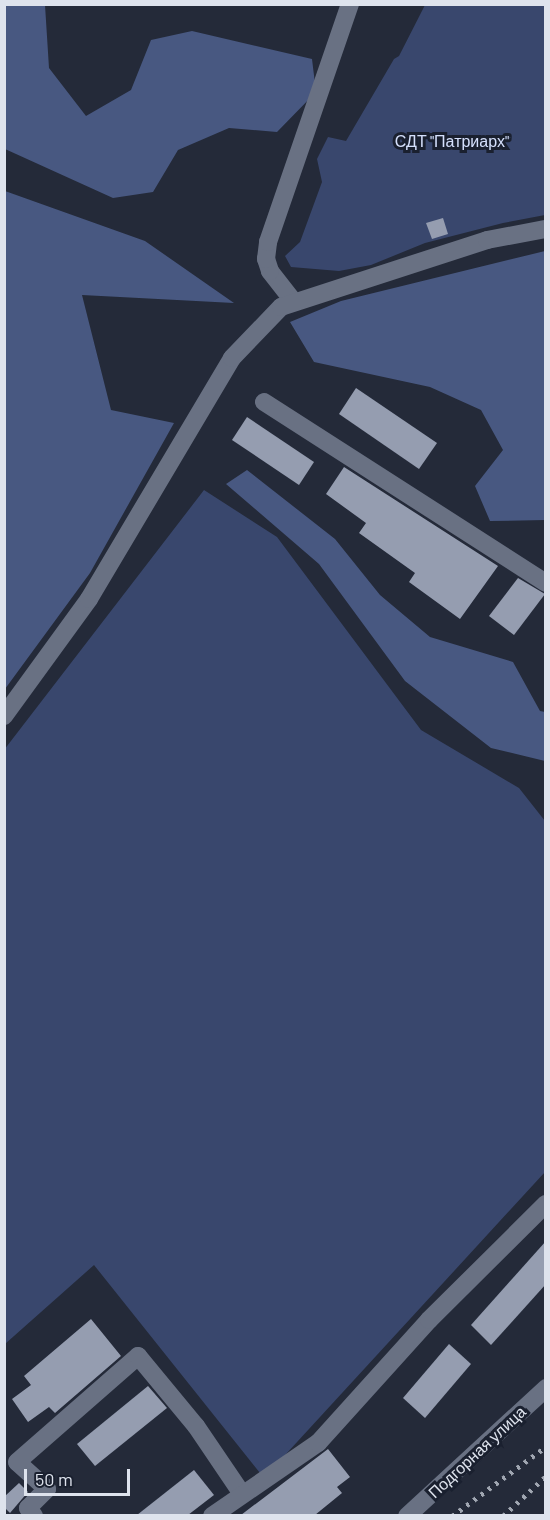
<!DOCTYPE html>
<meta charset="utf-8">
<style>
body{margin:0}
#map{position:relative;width:550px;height:1520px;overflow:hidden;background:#242a39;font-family:Barlow,sans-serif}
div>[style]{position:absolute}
.green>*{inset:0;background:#39476d}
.forest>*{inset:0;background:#485881}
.building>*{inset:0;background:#959db0}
.minor>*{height:18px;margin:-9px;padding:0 9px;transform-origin:9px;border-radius:9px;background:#697183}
.rail>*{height:4.5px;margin-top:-2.25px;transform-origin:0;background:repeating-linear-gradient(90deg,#a0a6b1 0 3px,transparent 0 9px)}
span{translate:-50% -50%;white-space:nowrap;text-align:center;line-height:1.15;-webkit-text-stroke:6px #1a202f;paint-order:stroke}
.park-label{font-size:16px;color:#d5e0fc}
.street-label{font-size:16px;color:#dee3ed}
.frame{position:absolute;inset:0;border:6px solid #dee3ed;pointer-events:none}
.scale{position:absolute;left:24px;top:1469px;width:106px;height:27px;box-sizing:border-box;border:3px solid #dee3ed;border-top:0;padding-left:8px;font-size:18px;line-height:21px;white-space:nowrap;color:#dee3ed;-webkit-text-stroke:4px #1a202f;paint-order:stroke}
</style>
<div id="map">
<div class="green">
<div style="clip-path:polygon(425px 5px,545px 5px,545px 215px,503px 223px,425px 243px,371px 265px,339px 271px,291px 267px,285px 256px,300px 242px,322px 182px,317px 159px,328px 137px,346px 141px,394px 59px,399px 56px)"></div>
<div style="clip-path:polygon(204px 490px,277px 537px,421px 730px,519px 788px,545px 821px,545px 1172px,264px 1478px,94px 1265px,5px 1344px,4px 750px)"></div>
</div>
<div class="forest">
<div style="clip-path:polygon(5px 5px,45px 5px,49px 68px,86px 116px,131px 90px,151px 40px,192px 31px,312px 59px,316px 92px,277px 132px,229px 128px,178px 150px,153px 192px,113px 198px,5px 149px)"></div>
<div style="clip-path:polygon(5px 191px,145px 241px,234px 303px,82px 295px,111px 410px,174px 423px,90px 573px,5px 689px)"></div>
<div style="clip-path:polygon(545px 251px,545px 520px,490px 521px,475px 486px,503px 450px,481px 410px,430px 387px,314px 362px,290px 322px,341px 301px)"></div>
<div style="clip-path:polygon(247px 470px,335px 539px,380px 595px,430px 637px,513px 662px,540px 711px,545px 712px,545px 761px,491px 748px,405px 681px,319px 564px,226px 484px)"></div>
</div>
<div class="building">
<div style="clip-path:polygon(443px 218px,448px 234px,432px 239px,426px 223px)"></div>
<div style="clip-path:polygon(356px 388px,437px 443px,419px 469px,339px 414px)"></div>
<div style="clip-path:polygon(247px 417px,314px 462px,299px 485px,232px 440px)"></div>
<div style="clip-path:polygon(344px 467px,498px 566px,460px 619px,409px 582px,415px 573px,359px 533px,366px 523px,326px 494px)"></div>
<div style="clip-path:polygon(518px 578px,545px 594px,514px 635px,489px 616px)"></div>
<div style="clip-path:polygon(546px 1241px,546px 1284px,491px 1345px,471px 1325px)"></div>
<div style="clip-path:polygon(91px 1319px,121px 1356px,55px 1413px,49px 1407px,28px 1422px,12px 1399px,31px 1385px,24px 1376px)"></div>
<div style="clip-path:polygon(449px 1344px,471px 1364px,425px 1418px,403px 1398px)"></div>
<div style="clip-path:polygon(148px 1386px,167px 1408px,95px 1466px,77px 1444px)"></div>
<div style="clip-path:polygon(328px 1449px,350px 1477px,337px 1487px,342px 1493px,315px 1515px,241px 1515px)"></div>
<div style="clip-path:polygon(194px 1470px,214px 1495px,188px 1515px,137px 1515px)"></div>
<div style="clip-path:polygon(19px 1483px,28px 1492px,10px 1513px,4px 1507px,4px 1497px)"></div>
</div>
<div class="minor">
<div style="left:294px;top:302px;width:39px;rotate:-128deg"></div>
<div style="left:270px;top:271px;width:13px;rotate:-108deg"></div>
<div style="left:266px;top:259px;width:17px;rotate:-83deg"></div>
<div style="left:268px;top:242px;width:252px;rotate:-71deg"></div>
<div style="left:264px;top:402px;width:335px;rotate:32.7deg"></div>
<div style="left:4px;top:716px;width:145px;rotate:-54deg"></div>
<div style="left:89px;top:599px;width:280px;rotate:-59.3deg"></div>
<div style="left:232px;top:358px;width:71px;rotate:-46.1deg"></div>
<div style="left:281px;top:307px;width:217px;rotate:-18deg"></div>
<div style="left:487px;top:240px;width:60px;rotate:-10.6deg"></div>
<div style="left:34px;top:1516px;width:10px;rotate:-127deg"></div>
<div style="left:28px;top:1508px;width:27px;rotate:-45deg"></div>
<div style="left:47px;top:1489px;width:40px;rotate:-138deg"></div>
<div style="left:17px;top:1462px;width:161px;rotate:-41.2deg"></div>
<div style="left:138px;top:1356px;width:91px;rotate:50.4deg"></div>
<div style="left:196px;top:1426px;width:82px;rotate:55.9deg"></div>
<div style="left:212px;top:1516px;width:129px;rotate:-34.6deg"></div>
<div style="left:318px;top:1443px;width:166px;rotate:-47.9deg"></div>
<div style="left:429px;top:1320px;width:165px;rotate:-44.8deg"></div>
<div style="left:407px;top:1516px;width:189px;rotate:-42.6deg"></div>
</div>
<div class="rail">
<div style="left:452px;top:1516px;width:114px;rotate:-36.5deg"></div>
<div style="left:503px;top:1516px;width:59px;rotate:-42.9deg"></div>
</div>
<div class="park-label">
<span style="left:452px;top:141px">СДТ "Патриарх"</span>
</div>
<div class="street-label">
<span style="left:477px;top:1452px;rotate:-43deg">Подгорная улица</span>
</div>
<div class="frame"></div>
<div class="scale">50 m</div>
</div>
